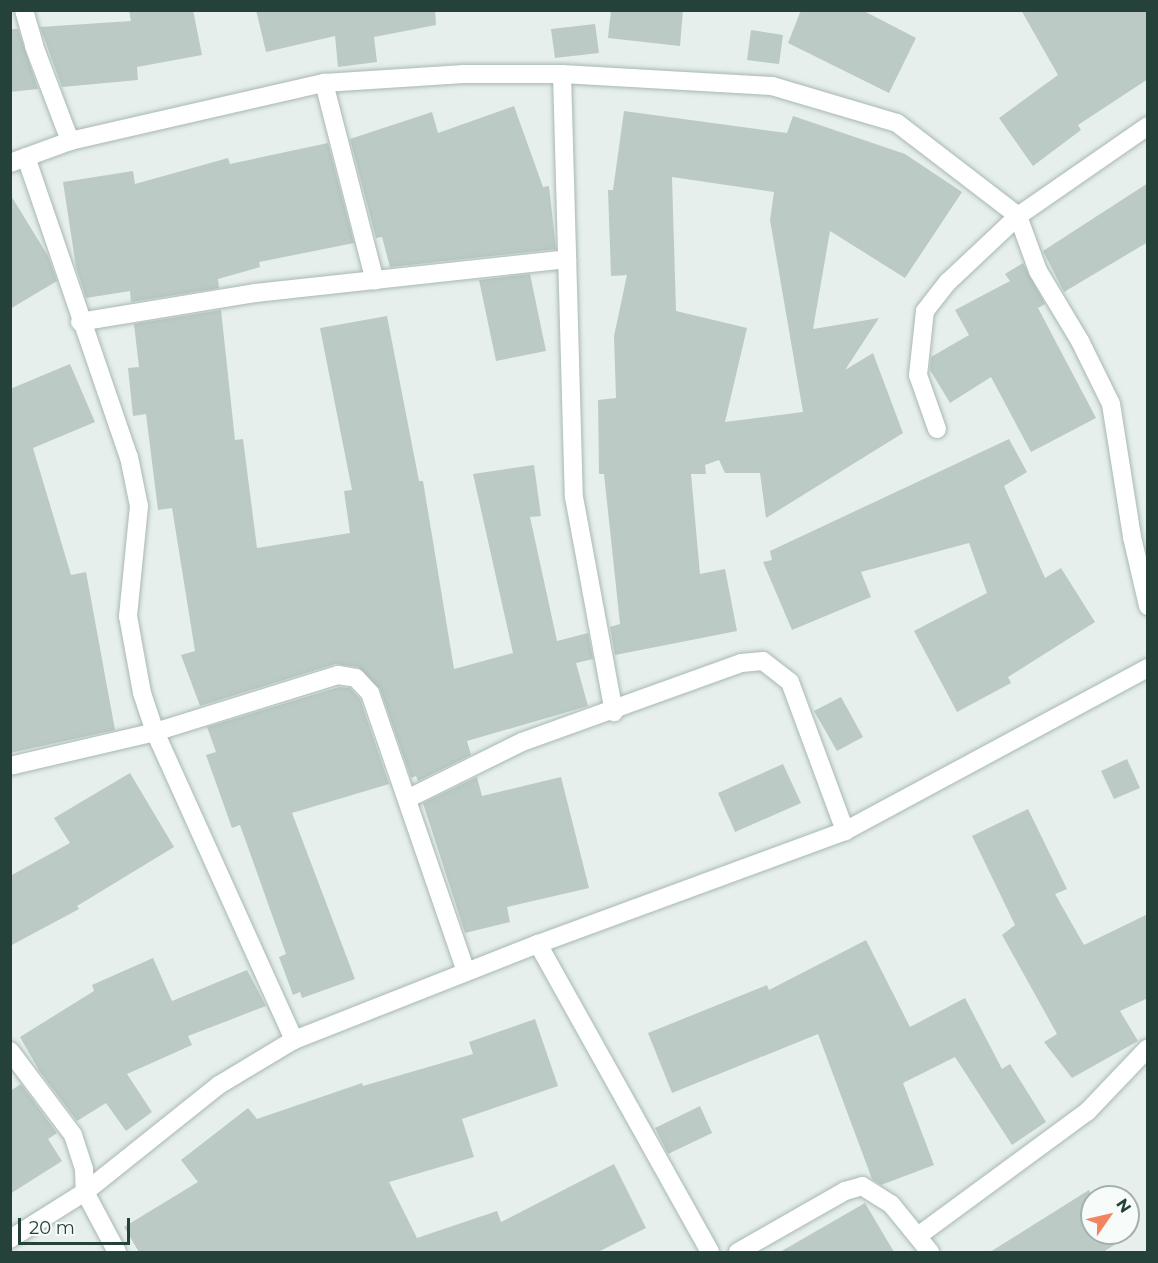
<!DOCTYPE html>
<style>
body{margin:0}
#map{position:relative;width:1158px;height:1263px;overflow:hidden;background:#e6efeb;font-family:Montserrat,sans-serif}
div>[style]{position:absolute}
.building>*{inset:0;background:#bbcac4}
.roads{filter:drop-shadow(0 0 2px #a8b8b2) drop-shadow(0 0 2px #a8b8b2)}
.minor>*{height:18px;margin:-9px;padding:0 9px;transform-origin:9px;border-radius:9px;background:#fff}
span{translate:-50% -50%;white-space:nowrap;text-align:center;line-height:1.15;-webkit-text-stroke:4.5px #f7fbf9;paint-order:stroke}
.frame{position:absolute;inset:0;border:12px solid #24423a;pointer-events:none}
.north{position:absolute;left:1080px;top:1185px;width:60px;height:60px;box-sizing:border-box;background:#f7fbf9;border:2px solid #a3b1ad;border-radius:50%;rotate:56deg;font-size:16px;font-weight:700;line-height:24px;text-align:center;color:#24423a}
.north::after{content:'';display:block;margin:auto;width:21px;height:27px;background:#f4845f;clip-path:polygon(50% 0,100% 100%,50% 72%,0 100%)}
.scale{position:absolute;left:18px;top:1218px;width:112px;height:27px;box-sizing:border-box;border:3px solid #24423a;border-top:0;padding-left:8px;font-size:18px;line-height:21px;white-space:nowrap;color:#24423a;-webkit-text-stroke:4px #f7fbf9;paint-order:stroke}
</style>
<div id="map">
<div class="building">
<div style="clip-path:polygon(129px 10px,193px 10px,202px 55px,137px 67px,138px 80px,62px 87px,40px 27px,131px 21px)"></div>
<div style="clip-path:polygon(256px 10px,435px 10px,436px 25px,374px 37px,377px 62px,338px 67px,335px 36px,266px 52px)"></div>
<div style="clip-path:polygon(611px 10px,683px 10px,680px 46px,608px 38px)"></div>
<div style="clip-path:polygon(801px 10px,862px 10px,916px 38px,889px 93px,788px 43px)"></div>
<div style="clip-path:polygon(1021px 10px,1148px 10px,1148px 79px,1078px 125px,1081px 130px,1033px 166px,999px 118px,1058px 75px)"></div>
<div style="clip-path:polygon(595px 24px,599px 53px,555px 58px,551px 29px)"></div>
<div style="clip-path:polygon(10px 29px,18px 29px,38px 89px,10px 92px)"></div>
<div style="clip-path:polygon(751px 30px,783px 35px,779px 64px,747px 60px)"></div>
<div style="clip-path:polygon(514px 106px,543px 187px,549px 186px,556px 249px,390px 267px,382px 237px,376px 238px,350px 139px,432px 112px,438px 133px)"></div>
<div style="clip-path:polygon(evenodd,624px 111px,787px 133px,793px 116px,905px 154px,962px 192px,905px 278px,830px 231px,813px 329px,879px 318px,845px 370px,873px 353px,903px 433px,766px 518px,760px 473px,725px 473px,719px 460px,705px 465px,706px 474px,691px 474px,700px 574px,725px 569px,737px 631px,615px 655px,610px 627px,620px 624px,604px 474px,599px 474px,598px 400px,616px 398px,614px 336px,627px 275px,611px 276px,608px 190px,613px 190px,624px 111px,672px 177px,774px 192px,770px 220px,803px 412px,725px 422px,747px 328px,676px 311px,672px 177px)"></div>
<div style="clip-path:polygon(328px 143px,354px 243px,259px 262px,260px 267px,218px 279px,219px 288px,131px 302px,130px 291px,86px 298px,76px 267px,63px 182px,133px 171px,135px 184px,228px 158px,230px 164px)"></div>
<div style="clip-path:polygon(1148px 183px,1148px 242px,1064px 292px,1043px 251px)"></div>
<div style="clip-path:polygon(10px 194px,48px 256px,57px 281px,10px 309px)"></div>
<div style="clip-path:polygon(1023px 263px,1045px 304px,1038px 308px,1096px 418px,1031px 452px,991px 377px,950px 403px,930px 370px,931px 357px,969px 335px,955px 310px,1010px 281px,1005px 274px)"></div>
<div style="clip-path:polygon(530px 274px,546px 351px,496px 361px,479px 280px)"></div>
<div style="clip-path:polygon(221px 310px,235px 440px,243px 439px,257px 548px,350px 533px,344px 491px,352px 490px,320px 328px,387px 316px,419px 481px,423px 481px,454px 669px,513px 653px,473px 474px,534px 465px,541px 516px,530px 517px,557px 641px,588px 633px,593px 659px,576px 663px,588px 706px,467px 741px,471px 755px,418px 781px,416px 776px,411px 778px,380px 689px,358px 667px,335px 664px,200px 706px,181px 655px,195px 651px,172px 508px,158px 510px,146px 414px,133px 416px,128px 368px,139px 367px,134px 324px)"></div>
<div style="clip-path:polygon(70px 364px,95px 422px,33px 448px,71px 575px,86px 572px,115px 730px,10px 753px,10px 389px)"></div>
<div style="clip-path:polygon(1009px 439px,1027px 472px,1004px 486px,1045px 578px,1061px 568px,1095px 622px,1008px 677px,1011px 683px,957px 712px,914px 631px,987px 593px,969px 543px,861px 572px,871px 597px,792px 630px,763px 562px,772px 560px,770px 551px)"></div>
<div style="clip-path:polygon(339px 687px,350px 688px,360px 699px,389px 784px,292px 813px,355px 979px,302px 998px,300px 992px,293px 995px,279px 957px,286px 954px,240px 825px,232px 828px,206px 755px,216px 752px,207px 727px)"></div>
<div style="clip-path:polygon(841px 697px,863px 737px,837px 751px,814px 711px)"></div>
<div style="clip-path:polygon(1127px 759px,1140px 788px,1114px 799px,1101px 771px)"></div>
<div style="clip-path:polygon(783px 764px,801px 803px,735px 832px,718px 793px)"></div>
<div style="clip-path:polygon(130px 773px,174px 847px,77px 906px,79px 909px,10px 946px,10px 876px,70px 843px,54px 818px)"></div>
<div style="clip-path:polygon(477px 777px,482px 796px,561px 777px,589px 888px,507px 907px,510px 922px,465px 933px,423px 803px)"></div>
<div style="clip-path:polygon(1028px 809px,1067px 889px,1055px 894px,1084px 945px,1148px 914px,1148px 998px,1120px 1011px,1138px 1041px,1072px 1078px,1044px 1042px,1057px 1034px,1002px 935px,1015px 925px,972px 836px)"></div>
<div style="clip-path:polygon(866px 940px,910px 1027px,965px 998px,1002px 1069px,1010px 1064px,1046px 1122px,1012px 1145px,955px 1057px,903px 1083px,934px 1165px,881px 1185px,872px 1179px,818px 1034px,672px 1093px,648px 1033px,767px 985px,769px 990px)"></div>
<div style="clip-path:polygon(153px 958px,172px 1001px,247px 970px,266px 1006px,188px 1036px,192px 1045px,127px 1074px,152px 1112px,126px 1131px,106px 1103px,77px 1121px,40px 1072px,20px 1037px,94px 991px,92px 985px)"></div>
<div style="clip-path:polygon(535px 1019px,558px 1086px,462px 1119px,474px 1157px,389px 1182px,417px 1238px,497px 1211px,501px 1222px,614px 1164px,646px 1228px,598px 1252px,139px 1252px,124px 1227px,198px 1182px,181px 1160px,248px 1108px,257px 1119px,362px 1083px,363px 1086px,473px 1054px,469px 1042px)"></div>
<div style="clip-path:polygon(21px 1084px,57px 1133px,48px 1139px,62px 1161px,10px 1194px,10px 1091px)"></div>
<div style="clip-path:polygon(700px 1106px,712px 1133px,668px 1154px,655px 1128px)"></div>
<div style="clip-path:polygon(1089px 1190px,1093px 1197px,1092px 1233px,1116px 1233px,1121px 1241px,1103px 1252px,990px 1252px)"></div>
<div style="clip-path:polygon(865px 1203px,894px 1252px,780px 1252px)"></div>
</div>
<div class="roads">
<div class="minor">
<div style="left:24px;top:10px;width:37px;rotate:74deg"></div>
<div style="left:34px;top:46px;width:102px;rotate:69.2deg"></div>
<div style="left:562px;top:74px;width:423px;rotate:88.4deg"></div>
<div style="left:574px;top:497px;width:219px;rotate:79.5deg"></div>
<div style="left:324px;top:83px;width:204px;rotate:75.6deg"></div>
<div style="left:26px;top:157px;width:317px;rotate:71.1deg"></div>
<div style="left:129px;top:457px;width:50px;rotate:78.5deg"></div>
<div style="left:139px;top:506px;width:111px;rotate:95.7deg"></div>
<div style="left:128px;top:616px;width:78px;rotate:79.7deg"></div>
<div style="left:142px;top:693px;width:41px;rotate:71.6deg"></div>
<div style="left:155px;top:732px;width:338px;rotate:65.7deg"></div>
<div style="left:10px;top:163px;width:64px;rotate:-20.1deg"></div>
<div style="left:70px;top:141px;width:261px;rotate:-12.9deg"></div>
<div style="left:324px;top:83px;width:140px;rotate:-3.7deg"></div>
<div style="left:464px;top:74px;width:98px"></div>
<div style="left:562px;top:74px;width:210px;rotate:3.3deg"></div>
<div style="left:772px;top:86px;width:130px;rotate:16.5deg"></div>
<div style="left:897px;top:123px;width:153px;rotate:37.5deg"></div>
<div style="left:1018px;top:216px;width:59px;rotate:70deg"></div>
<div style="left:1038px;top:271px;width:82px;rotate:59deg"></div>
<div style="left:1080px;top:341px;width:70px;rotate:63.8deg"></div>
<div style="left:1111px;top:404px;width:135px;rotate:81deg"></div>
<div style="left:1132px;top:537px;width:71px;rotate:76.9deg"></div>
<div style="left:80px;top:322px;width:177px;rotate:-9.4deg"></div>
<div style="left:255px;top:293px;width:314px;rotate:-6.2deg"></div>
<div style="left:937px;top:429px;width:57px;rotate:-109.4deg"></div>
<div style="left:918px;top:375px;width:64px;rotate:-83.8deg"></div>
<div style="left:925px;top:311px;width:37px;rotate:-52deg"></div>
<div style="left:948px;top:282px;width:96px;rotate:-43.3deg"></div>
<div style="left:1018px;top:216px;width:158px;rotate:-34.7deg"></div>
<div style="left:10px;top:766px;width:149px;rotate:-13.2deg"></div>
<div style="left:155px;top:732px;width:192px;rotate:-17.3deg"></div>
<div style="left:338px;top:675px;width:18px;rotate:9deg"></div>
<div style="left:356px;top:678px;width:21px;rotate:47deg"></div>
<div style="left:370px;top:693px;width:295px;rotate:71deg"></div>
<div style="left:407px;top:799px;width:128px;rotate:-26.4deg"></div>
<div style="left:522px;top:742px;width:233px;rotate:-19.8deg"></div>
<div style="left:741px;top:663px;width:22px;rotate:-5deg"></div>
<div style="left:763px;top:661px;width:34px;rotate:38deg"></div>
<div style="left:790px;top:682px;width:159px;rotate:69.7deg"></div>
<div style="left:538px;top:944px;width:353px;rotate:60.8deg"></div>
<div style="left:10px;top:1051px;width:105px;rotate:53.1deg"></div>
<div style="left:73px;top:1135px;width:36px;rotate:72deg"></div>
<div style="left:84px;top:1169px;width:23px;rotate:88deg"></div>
<div style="left:85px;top:1192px;width:68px;rotate:61.9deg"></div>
<div style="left:918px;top:1236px;width:210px;rotate:-36.3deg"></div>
<div style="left:1087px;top:1112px;width:88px;rotate:-46.4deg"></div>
<div style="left:10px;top:1239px;width:89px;rotate:-32.1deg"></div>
<div style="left:85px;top:1192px;width:171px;rotate:-38.6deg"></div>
<div style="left:219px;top:1085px;width:87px;rotate:-31deg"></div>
<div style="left:294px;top:1040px;width:262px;rotate:-21.5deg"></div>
<div style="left:538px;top:944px;width:327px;rotate:-20.2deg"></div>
<div style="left:845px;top:831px;width:344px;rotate:-28.3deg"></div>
<div style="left:738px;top:1252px;width:123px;rotate:-29.7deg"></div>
<div style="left:845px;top:1191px;width:18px;rotate:-16deg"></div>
<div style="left:862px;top:1186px;width:34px;rotate:32deg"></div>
<div style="left:891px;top:1204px;width:62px;rotate:50.9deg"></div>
</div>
</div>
<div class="frame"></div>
<div class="north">N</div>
<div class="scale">20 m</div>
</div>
